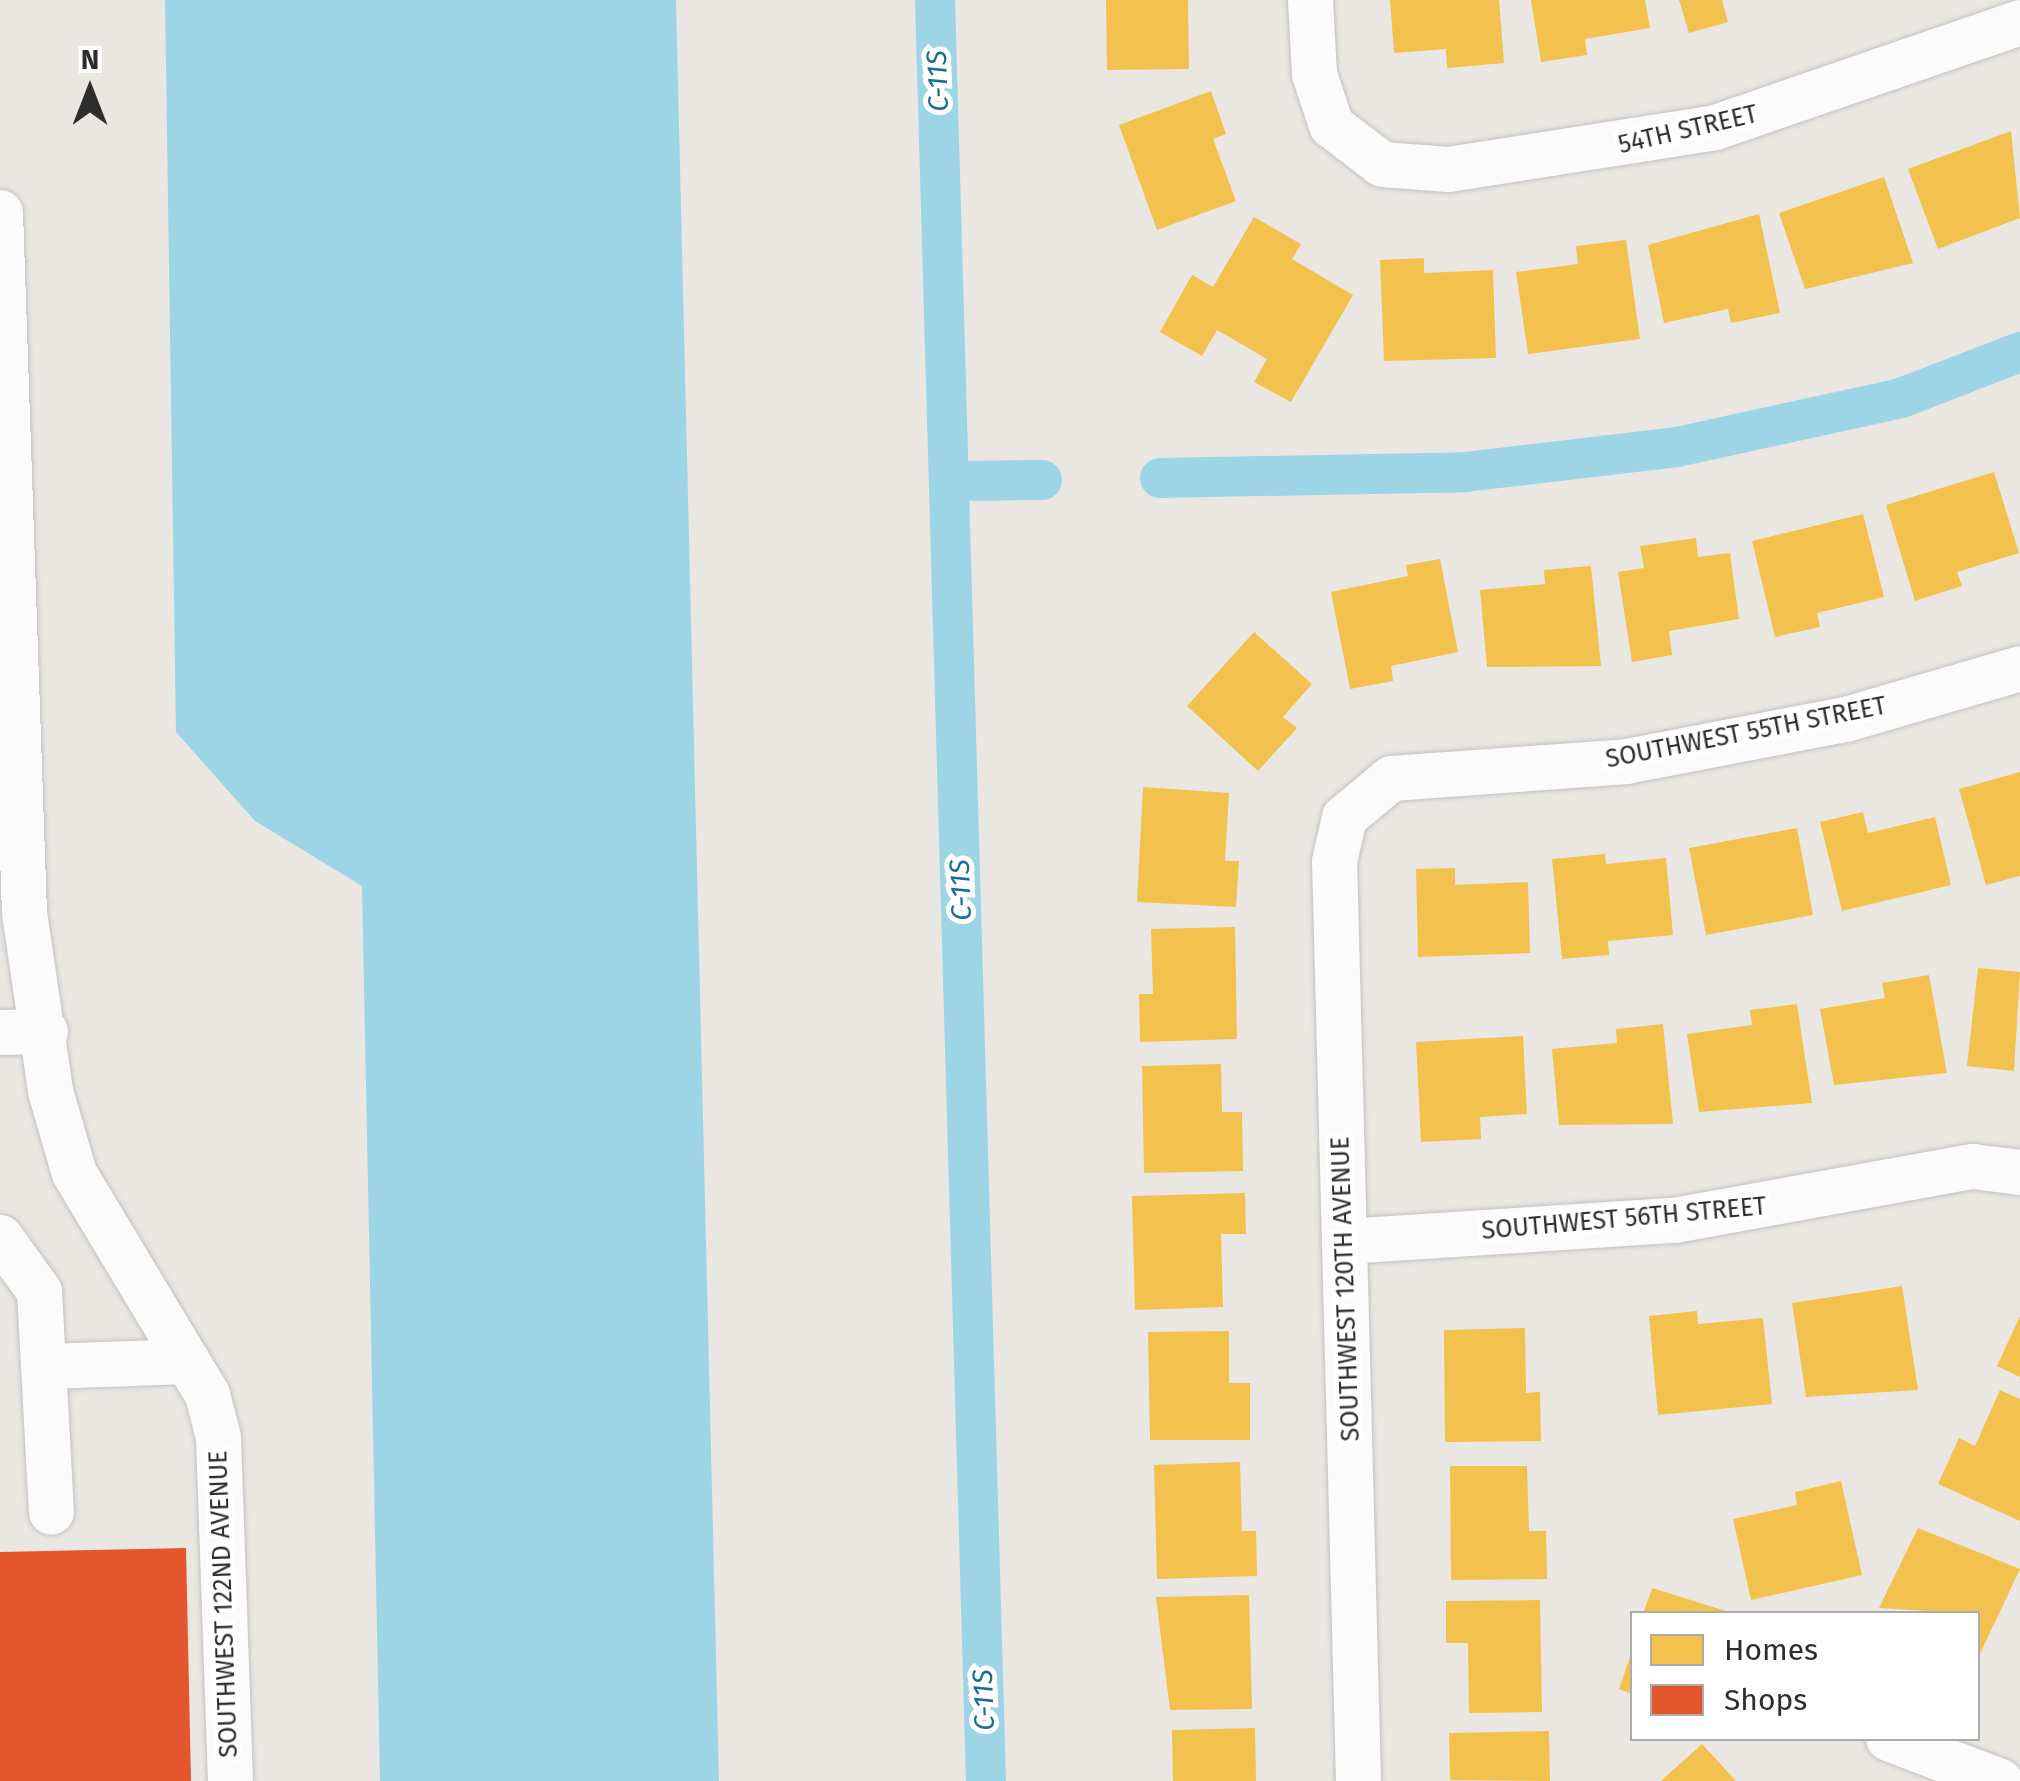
<!DOCTYPE html>
<style>
body{margin:0}
#map{position:relative;width:2020px;height:1781px;overflow:hidden;background:#eae7e3;font-family:"Fira Sans",sans-serif}
div>[style]{position:absolute}
.water>*{inset:0;background:#9dd4e6}
.homes>*{inset:0;background:#f2c14e}
.shops>*{inset:0;background:#e4572e}
.canal>*{height:40px;margin:-20px;padding:0 20px;transform-origin:20px;border-radius:20px;background:#9dd4e6}
.roads{filter:drop-shadow(0 0 2px #c3c2c2) drop-shadow(0 0 2px #c3c2c2)}
.minor>*{height:45px;margin:-22.5px;padding:0 22.5px;transform-origin:22.5px;border-radius:22.5px;background:#fcfbfb}
span{translate:-50% -50%;white-space:nowrap;text-align:center;line-height:1.15;-webkit-text-stroke:10px #fff;paint-order:stroke}
.street-label{font-size:25px;color:#2d2d2d}
.water-label{font-size:28px;color:#186d96;font-style:italic}
.legend{position:absolute;left:1630px;top:1611px;width:350px;height:130px;box-sizing:border-box;background:#fff;border:2px solid #ababab;margin:0;padding:12px 18px;list-style:none;font-size:30px;color:#2d2d2d}
.legend li{display:flex;align-items:center;gap:20px;height:50px}
.legend b{width:50px;border:2px solid #ababab}
.north{position:absolute;left:40px;top:40px;width:100px;height:100px;-webkit-text-stroke:8px #fff;paint-order:stroke;rotate:0deg;font-size:28px;font-weight:700;line-height:40px;text-align:center;color:#2d2d2d}
.north::after{content:'';display:block;margin:auto;width:35px;height:45px;background:#2d2d2d;clip-path:polygon(50% 0,100% 100%,50% 72%,0 100%)}
</style>
<div id="map">
<div class="water">
<div style="clip-path:polygon(165px 0,676px 0,719px 1781px,380px 1781px,362px 886px,255px 821px,176px 732px)"></div>
</div>
<div class="homes">
<div style="clip-path:polygon(1106px 0,1188px 0,1189px 69px,1107px 70px)"></div>
<div style="clip-path:polygon(1390px 0,1499px 0,1504px 63px,1447px 68px,1446px 49px,1394px 53px)"></div>
<div style="clip-path:polygon(1531px 0,1645px 0,1650px 28px,1585px 39px,1587px 55px,1541px 62px)"></div>
<div style="clip-path:polygon(1679px 0,1722px 0,1728px 22px,1689px 33px)"></div>
<div style="clip-path:polygon(1211px 91px,1226px 134px,1213px 139px,1236px 201px,1157px 230px,1119px 125px)"></div>
<div style="clip-path:polygon(2011px 131px,2020px 218px,1938px 249px,1908px 169px)"></div>
<div style="clip-path:polygon(1884px 177px,1913px 263px,1805px 289px,1779px 213px)"></div>
<div style="clip-path:polygon(1759px 214px,1780px 313px,1731px 323px,1728px 309px,1664px 323px,1648px 245px)"></div>
<div style="clip-path:polygon(1254px 217px,1301px 244px,1292px 259px,1353px 295px,1291px 402px,1254px 382px,1267px 359px,1217px 330px,1202px 356px,1160px 332px,1192px 275px,1213px 287px)"></div>
<div style="clip-path:polygon(1626px 240px,1640px 339px,1528px 354px,1516px 272px,1578px 264px,1576px 246px)"></div>
<div style="clip-path:polygon(1424px 258px,1424px 273px,1493px 270px,1496px 358px,1384px 361px,1380px 260px)"></div>
<div style="clip-path:polygon(1994px 472px,2019px 553px,1957px 572px,1962px 586px,1915px 601px,1886px 505px)"></div>
<div style="clip-path:polygon(1863px 514px,1884px 597px,1817px 613px,1820px 627px,1775px 637px,1752px 541px)"></div>
<div style="clip-path:polygon(1696px 538px,1698px 557px,1730px 553px,1739px 619px,1669px 631px,1672px 655px,1632px 662px,1618px 572px,1644px 568px,1640px 546px)"></div>
<div style="clip-path:polygon(1440px 559px,1458px 652px,1391px 666px,1393px 681px,1350px 689px,1331px 592px,1408px 576px,1406px 565px)"></div>
<div style="clip-path:polygon(1591px 566px,1601px 666px,1487px 667px,1480px 590px,1545px 584px,1544px 570px)"></div>
<div style="clip-path:polygon(1254px 632px,1312px 684px,1283px 717px,1297px 728px,1258px 771px,1187px 706px)"></div>
<div style="clip-path:polygon(2020px 772px,2020px 876px,1986px 885px,1959px 789px)"></div>
<div style="clip-path:polygon(1143px 787px,1229px 793px,1225px 861px,1239px 861px,1236px 907px,1137px 902px)"></div>
<div style="clip-path:polygon(1863px 812px,1868px 833px,1935px 817px,1951px 885px,1842px 911px,1820px 822px)"></div>
<div style="clip-path:polygon(1797px 828px,1813px 915px,1706px 935px,1689px 848px)"></div>
<div style="clip-path:polygon(1605px 854px,1606px 864px,1666px 858px,1673px 935px,1608px 941px,1609px 955px,1562px 959px,1552px 859px)"></div>
<div style="clip-path:polygon(1455px 868px,1455px 885px,1528px 882px,1530px 953px,1418px 957px,1416px 869px)"></div>
<div style="clip-path:polygon(1235px 927px,1237px 1039px,1140px 1042px,1139px 994px,1153px 994px,1151px 929px)"></div>
<div style="clip-path:polygon(1978px 968px,2020px 972px,2014px 1071px,1967px 1066px)"></div>
<div style="clip-path:polygon(1929px 975px,1947px 1073px,1834px 1085px,1820px 1009px,1885px 998px,1882px 983px)"></div>
<div style="clip-path:polygon(1797px 1004px,1812px 1103px,1699px 1112px,1687px 1034px,1752px 1025px,1750px 1010px)"></div>
<div style="clip-path:polygon(1663px 1024px,1673px 1124px,1559px 1125px,1552px 1049px,1617px 1043px,1616px 1029px)"></div>
<div style="clip-path:polygon(1523px 1036px,1527px 1114px,1480px 1117px,1481px 1139px,1421px 1142px,1416px 1042px)"></div>
<div style="clip-path:polygon(1221px 1064px,1222px 1112px,1242px 1112px,1243px 1171px,1144px 1173px,1142px 1066px)"></div>
<div style="clip-path:polygon(1245px 1193px,1246px 1234px,1221px 1234px,1223px 1307px,1135px 1310px,1132px 1196px)"></div>
<div style="clip-path:polygon(1902px 1286px,1918px 1390px,1806px 1397px,1792px 1303px)"></div>
<div style="clip-path:polygon(1697px 1311px,1698px 1324px,1763px 1318px,1772px 1404px,1658px 1415px,1649px 1316px)"></div>
<div style="clip-path:polygon(2020px 1316px,2020px 1377px,1997px 1366px)"></div>
<div style="clip-path:polygon(1525px 1328px,1526px 1393px,1540px 1392px,1541px 1441px,1445px 1442px,1444px 1330px)"></div>
<div style="clip-path:polygon(1229px 1331px,1229px 1383px,1250px 1383px,1250px 1440px,1150px 1440px,1148px 1332px)"></div>
<div style="clip-path:polygon(2000px 1390px,2020px 1399px,2020px 1521px,1938px 1484px,1959px 1438px,1975px 1446px)"></div>
<div style="clip-path:polygon(1240px 1462px,1242px 1531px,1256px 1531px,1257px 1576px,1157px 1579px,1154px 1465px)"></div>
<div style="clip-path:polygon(1450px 1466px,1527px 1466px,1529px 1531px,1546px 1531px,1547px 1579px,1451px 1580px)"></div>
<div style="clip-path:polygon(1841px 1481px,1862px 1575px,1751px 1600px,1733px 1519px,1797px 1505px,1795px 1492px)"></div>
<div style="clip-path:polygon(1918px 1528px,2020px 1569px,1978px 1658px,1978px 1614px,1879px 1608px)"></div>
<div style="clip-path:polygon(1652px 1588px,1732px 1613px,1731px 1614px,1643px 1614px)"></div>
<div style="clip-path:polygon(1249px 1595px,1252px 1709px,1170px 1710px,1156px 1597px)"></div>
<div style="clip-path:polygon(1540px 1600px,1542px 1712px,1469px 1713px,1468px 1643px,1446px 1643px,1446px 1601px)"></div>
<div style="clip-path:polygon(1632px 1651px,1632px 1694px,1619px 1689px)"></div>
<div style="clip-path:polygon(1255px 1728px,1256px 1781px,1173px 1781px,1172px 1730px)"></div>
<div style="clip-path:polygon(1549px 1731px,1550px 1781px,1450px 1780px,1449px 1733px)"></div>
<div style="clip-path:polygon(1702px 1744px,1736px 1781px,1661px 1781px)"></div>
</div>
<div class="shops">
<div style="clip-path:polygon(186px 1548px,191px 1781px,0 1781px,0 1552px)"></div>
</div>
<div class="canal">
<div style="left:935px;top:0;width:1782px;rotate:88.36deg"></div>
<div style="left:1160px;top:478px;width:305px;rotate:-1.1deg"></div>
<div style="left:1465px;top:472px;width:213px;rotate:-6.7deg"></div>
<div style="left:1677px;top:447px;width:229px;rotate:-12.3deg"></div>
<div style="left:1901px;top:398px;width:128px;rotate:-21.1deg"></div>
<div style="left:949px;top:481px;width:93px;rotate:-0.6deg"></div>
</div>
<div class="roads">
<div class="minor">
<div style="left:1310px;top:0;width:74px;rotate:86.9deg"></div>
<div style="left:1314px;top:74px;width:54px;rotate:71.6deg"></div>
<div style="left:1331px;top:125px;width:64px;rotate:37.4deg"></div>
<div style="left:1382px;top:164px;width:66px;rotate:4.3deg"></div>
<div style="left:1448px;top:169px;width:270px;rotate:-8.9deg"></div>
<div style="left:1715px;top:127px;width:323px;rotate:-19deg"></div>
<div style="left:0;top:212px;width:700px;rotate:88.04deg"></div>
<div style="left:24px;top:912px;width:181px;rotate:81.7deg"></div>
<div style="left:50px;top:1091px;width:85px;rotate:73.7deg"></div>
<div style="left:74px;top:1173px;width:258px;rotate:59deg"></div>
<div style="left:207px;top:1394px;width:44px;rotate:75.7deg"></div>
<div style="left:218px;top:1437px;width:344px;rotate:88deg"></div>
<div style="left:0;top:1032px;width:45px;rotate:-1.3deg"></div>
<div style="left:0;top:1237px;width:67px;rotate:54.2deg"></div>
<div style="left:39px;top:1291px;width:221px;rotate:86.9deg"></div>
<div style="left:1345px;top:1241px;width:330px;rotate:-3.7deg"></div>
<div style="left:1674px;top:1220px;width:303px;rotate:-10.3deg"></div>
<div style="left:1972px;top:1166px;width:48px;rotate:7.1deg"></div>
<div style="left:47px;top:1366px;width:140px;rotate:-2deg"></div>
<div style="left:1888px;top:1738px;width:120px;rotate:21deg"></div>
<div style="left:1358px;top:1781px;width:920px;rotate:-91.49deg"></div>
<div style="left:1334px;top:861px;width:45px;rotate:-77.2deg"></div>
<div style="left:1344px;top:817px;width:61px;rotate:-39.7deg"></div>
<div style="left:1391px;top:778px;width:236px;rotate:-4.1deg"></div>
<div style="left:1626px;top:761px;width:223px;rotate:-10.9deg"></div>
<div style="left:1845px;top:719px;width:182px;rotate:-16.2deg"></div>
</div>
</div>
<div class="street-label">
<span style="left:1688px;top:130px;rotate:-13deg">54TH STREET</span>
<span style="left:1746px;top:733px;rotate:-11deg">SOUTHWEST 55TH STREET</span>
<span style="left:1624px;top:1219px;rotate:-5deg">SOUTHWEST 56TH STREET</span>
<span style="left:1346px;top:1289px;rotate:-92deg">SOUTHWEST 120TH AVENUE</span>
<span style="left:224px;top:1604px;rotate:-92deg">SOUTHWEST 122ND AVENUE</span>
</div>
<div class="water-label">
<span style="left:938px;top:81px;rotate:-92deg">C-11S</span>
<span style="left:961px;top:890px;rotate:-92deg">C-11S</span>
<span style="left:984px;top:1700px;rotate:-92deg">C-11S</span>
</div>
<ul class="legend">
<li><b style="height:28px;background:#f2c14e"></b>Homes</li>
<li><b style="height:28px;background:#e4572e"></b>Shops</li>
</ul>
<div class="north">N</div>
</div>
